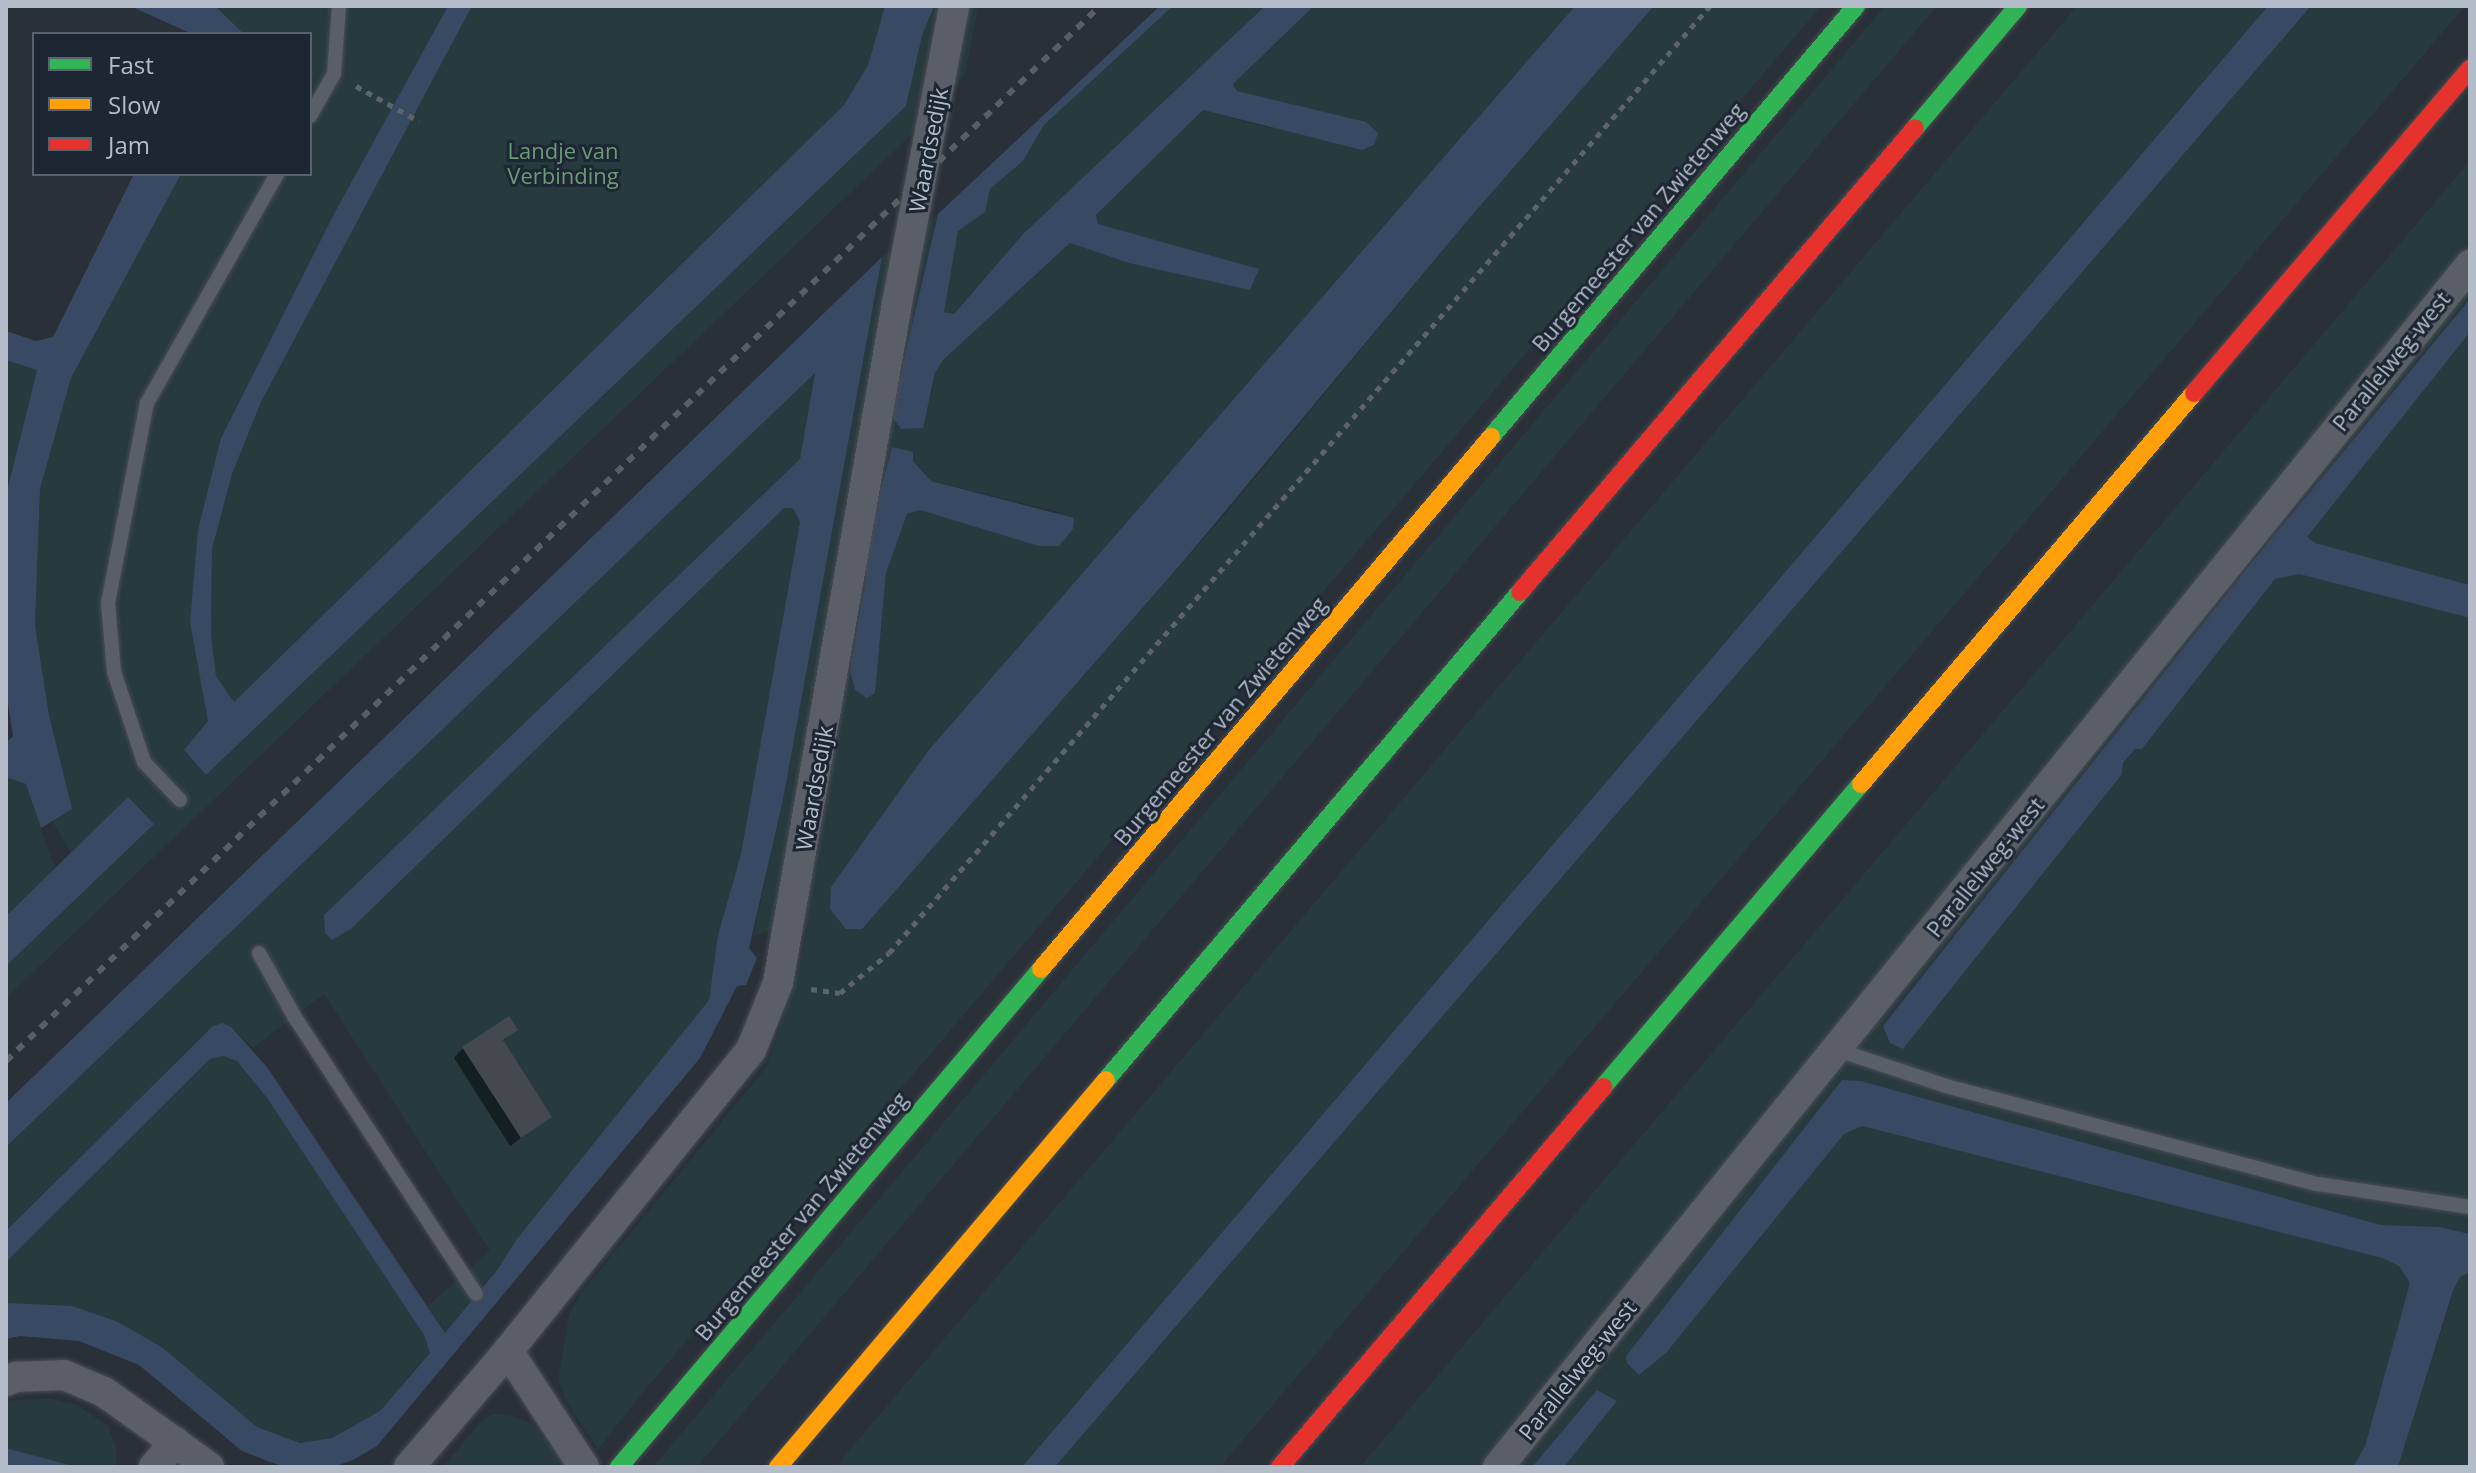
<!DOCTYPE html>
<style>
body{margin:0}
#map{position:relative;width:2476px;height:1473px;overflow:hidden;background:#2a3038;font-family:"Open Sans",sans-serif}
div>[style]{position:absolute}
.green>*{inset:0;background:#273a3e}
.water>*{inset:0;background:#384963}
.shadow>*{inset:0;background:#0007}
.building>*{inset:0;background:#444950}
.path>*{height:5px;margin-top:-2.5px;transform-origin:0;background:repeating-linear-gradient(90deg,#5d636a 0 6px,transparent 0 12px)}
.roads{filter:drop-shadow(0 0 2px #484c53) drop-shadow(0 0 2px #484c53)}
.lane>*{height:14px;margin:-7px;padding:0 7px;transform-origin:7px;border-radius:7px;background:#5a5e66}
.street>*{height:30px;margin:-15px;padding:0 15px;transform-origin:15px;border-radius:15px;background:#5a5e66}
.fast>*{height:18px;margin:-9px;padding:0 9px;transform-origin:9px;border-radius:9px;background:#30b455}
.slow>*{height:18px;margin:-9px;padding:0 9px;transform-origin:9px;border-radius:9px;background:#ff9f0a}
.jam>*{height:18px;margin:-9px;padding:0 9px;transform-origin:9px;border-radius:9px;background:#e5322d}
.rail>*{height:6px;margin-top:-3px;transform-origin:0;background:repeating-linear-gradient(90deg,#595d64 0 8px,transparent 0 16px)}
span{translate:-50% -50%;white-space:nowrap;text-align:center;line-height:1.15;-webkit-text-stroke:6px #1d2633;paint-order:stroke}
.park-label{font-size:22px;color:#6b9a76}
.street-label{font-size:22px;color:#b4bcc9}
.frame{position:absolute;inset:0;border:8px solid #b4bcc9;pointer-events:none}
.legend{position:absolute;left:32px;top:32px;width:280px;height:144px;box-sizing:border-box;background:#1d2633;border:2px solid #59626f;margin:0;padding:10px 14px;list-style:none;font-size:24px;color:#b4bcc9}
.legend li{display:flex;align-items:center;gap:16px;height:40px}
.legend b{width:40px;border:2px solid #59626f}
</style>
<div id="map">
<div class="green">
<div style="clip-path:polygon(215px 6px,448px 6px,335px 212px,221px 438px,190px 622px,209px 721px,184px 750px,206px 775px,906px 106px,922px 36px,934px 6px,978px 6px,965px 74px,912px 134px,6px 998px,6px 966px,153px 824px,128px 797px,71px 853px,52px 821px,72px 809px,49px 715px,35px 625px,40px 489px,71px 378px,181px 174px,310px 174px,310px 34px,244px 34px)"></div>
<div style="clip-path:polygon(472px 6px,885px 6px,868px 65px,844px 105px,234px 702px,216px 676px,211px 634px,212px 549px,232px 474px,261px 402px)"></div>
<div style="clip-path:polygon(1173px 6px,1265px 6px,1023px 234px,954px 314px,943px 312px,957px 231px,985px 212px,990px 189px,1023px 161px,1044px 125px)"></div>
<div style="clip-path:polygon(evenodd,1314px 6px,1575px 6px,928px 751px,831px 887px,862px 928px,1227px 512px,1467px 221px,1654px 6px,1821px 6px,638px 1398px,598px 1450px,567px 1403px,558px 1380px,569px 1314px,581px 1293px,767px 1066px,798px 973px,807px 929px,769px 931px,753px 936px,783px 800px,882px 257px,938px 214px,891px 415px,932px 396px,935px 373px,943px 360px,1070px 243px,1129px 263px,1178px 272px,1258px 269px,1098px 224px,1096px 215px,1203px 110px,1269px 128px,1233px 84px,1314px 6px,913px 452px,913px 460px,931px 481px,1064px 513px,972px 525px,920px 510px,907px 514px,886px 573px,875px 693px,850px 670px,866px 579px,864px 555px,913px 452px)"></div>
<div style="clip-path:polygon(1885px 6px,1937px 6px,697px 1467px,653px 1467px)"></div>
<div style="clip-path:polygon(2077px 6px,2268px 6px,1022px 1467px,835px 1467px)"></div>
<div style="clip-path:polygon(2311px 6px,2465px 6px,1220px 1467px,1055px 1467px)"></div>
<div style="clip-path:polygon(2470px 161px,2470px 299px,2252px 562px,1920px 981px,2122px 774px,2123px 764px,2135px 749px,2142px 749px,2275px 579px,2299px 574px,2470px 618px,2470px 1234px,2439px 1227px,2381px 1225px,1861px 1081px,1627px 1363px,1637px 1371px,1844px 1134px,1862px 1126px,2382px 1258px,2399px 1266px,2410px 1283px,2365px 1446px,2353px 1467px,1564px 1467px,1616px 1402px,1598px 1390px,1532px 1467px,1360px 1467px)"></div>
<div style="clip-path:polygon(2470px 332px,2470px 585px,2315px 543px,2307px 537px,2332px 502px)"></div>
<div style="clip-path:polygon(6px 360px,37px 370px,6px 495px)"></div>
<div style="clip-path:polygon(816px 372px,800px 459px,324px 915px,332px 940px,351px 929px,784px 508px,793px 508px,800px 522px,741px 854px,718px 935px,709px 1000px,446px 1333px,428px 1306px,490px 1251px,324px 994px,253px 1048px,231px 1027px,213px 1026px,6px 1231px,6px 1147px)"></div>
<div style="clip-path:polygon(6px 777px,26px 784px,55px 869px,6px 916px)"></div>
<div style="clip-path:polygon(223px 1056px,237px 1061px,267px 1098px,424px 1335px,430px 1352px,380px 1411px,332px 1438px,300px 1443px,257px 1427px,163px 1348px,6px 1303px,6px 1262px,210px 1059px)"></div>
<div style="clip-path:polygon(2470px 1272px,2470px 1467px,2398px 1467px,2454px 1291px,2460px 1277px)"></div>
<div style="clip-path:polygon(46px 1398px,75px 1404px,108px 1426px,116px 1448px,116px 1467px,72px 1467px,6px 1448px,6px 1401px)"></div>
<div style="clip-path:polygon(492px 1414px,508px 1415px,533px 1424px,567px 1467px,443px 1467px,480px 1423px)"></div>
</div>
<div class="water">
<div style="clip-path:polygon(130px 6px,215px 6px,244px 34px,192px 34px)"></div>
<div style="clip-path:polygon(448px 6px,472px 6px,261px 402px,232px 474px,212px 549px,211px 634px,216px 676px,234px 702px,844px 105px,868px 65px,885px 6px,934px 6px,922px 36px,906px 106px,206px 775px,184px 750px,208px 721px,190px 622px,198px 530px,221px 438px,335px 212px)"></div>
<div style="clip-path:polygon(1160px 6px,1173px 6px,1044px 125px,1023px 161px,990px 189px,985px 212px,958px 231px,944px 312px,954px 314px,1023px 234px,1265px 6px,1314px 6px,1233px 84px,1237px 91px,1366px 122px,1378px 133px,1374px 145px,1362px 150px,1203px 110px,1096px 215px,1098px 224px,1259px 269px,1250px 290px,1129px 263px,1070px 243px,943px 360px,935px 373px,923px 428px,901px 429px,891px 415px,938px 214px)"></div>
<div style="clip-path:polygon(1575px 6px,1654px 6px,1467px 221px,1186px 558px,862px 929px,846px 929px,830px 909px,831px 887px,928px 751px)"></div>
<div style="clip-path:polygon(2268px 6px,2311px 6px,1055px 1467px,1022px 1467px)"></div>
<div style="clip-path:polygon(134px 174px,181px 174px,71px 378px,40px 489px,35px 625px,49px 715px,72px 809px,41px 828px,26px 784px,6px 777px,6px 742px,13px 737px,6px 689px,6px 495px,37px 370px,6px 360px,6px 331px,36px 341px,53px 337px)"></div>
<div style="clip-path:polygon(882px 257px,783px 800px,749px 948px,757px 958px,746px 985px,737px 986px,700px 1058px,377px 1446px,353px 1460px,333px 1467px,286px 1467px,270px 1462px,242px 1451px,139px 1365px,79px 1341px,20px 1336px,6px 1339px,6px 1303px,72px 1306px,118px 1322px,163px 1348px,257px 1427px,300px 1443px,332px 1438px,380px 1411px,430px 1353px,424px 1335px,267px 1098px,237px 1061px,223px 1056px,210px 1059px,6px 1262px,6px 1231px,213px 1026px,222px 1023px,231px 1027px,267px 1067px,445px 1333px,497px 1270px,517px 1239px,709px 1000px,718px 935px,741px 854px,800px 522px,793px 508px,784px 508px,351px 929px,332px 940px,325px 933px,324px 915px,800px 459px,815px 373px,6px 1147px,6px 1103px)"></div>
<div style="clip-path:polygon(2470px 299px,2470px 332px,2307px 537px,2315px 543px,2470px 585px,2470px 618px,2299px 574px,2275px 579px,2142px 749px,2135px 749px,2123px 763px,2122px 774px,1903px 1049px,1890px 1043px,1883px 1026px,2252px 562px)"></div>
<div style="clip-path:polygon(892px 447px,913px 452px,913px 461px,931px 481px,1074px 518px,1073px 529px,1059px 546px,1039px 546px,920px 510px,907px 514px,886px 573px,875px 693px,867px 698px,855px 690px,850px 670px,866px 579px,864px 555px)"></div>
<div style="clip-path:polygon(128px 797px,154px 824px,6px 966px,6px 916px)"></div>
<div style="clip-path:polygon(1842px 1080px,1861px 1081px,2381px 1225px,2439px 1227px,2470px 1234px,2470px 1272px,2460px 1277px,2453px 1291px,2398px 1467px,2353px 1467px,2365px 1446px,2410px 1283px,2399px 1266px,2382px 1258px,1862px 1126px,1844px 1134px,1666px 1353px,1639px 1375px,1627px 1363px,1626px 1356px)"></div>
<div style="clip-path:polygon(1597px 1390px,1617px 1401px,1564px 1467px,1532px 1467px)"></div>
<div style="clip-path:polygon(6px 1448px,73px 1466px,72px 1467px,6px 1467px)"></div>
</div>
<div class="shadow">
<div style="clip-path:polygon(516px 1029px,502px 1042px,550px 1117px,510px 1146px,454px 1058px,463px 1048px)"></div>
</div>
<div class="building">
<div style="clip-path:polygon(509px 1016px,518px 1030px,503px 1040px,552px 1117px,521px 1138px,462px 1047px)"></div>
</div>
<div class="path">
<div style="left:356px;top:86px;width:72px;rotate:29.1deg"></div>
<div style="left:811px;top:989px;width:29px;rotate:8deg"></div>
<div style="left:840px;top:993px;width:63px;rotate:-39.2deg"></div>
<div style="left:889px;top:953px;width:1253px;rotate:-49.08deg"></div>
</div>
<div class="roads">
<div class="lane">
<div style="left:310px;top:116px;width:48px;rotate:-60.3deg"></div>
<div style="left:334px;top:74px;width:68px;rotate:-85.8deg"></div>
<div style="left:180px;top:800px;width:52px;rotate:-133.5deg"></div>
<div style="left:144px;top:762px;width:95px;rotate:-108.4deg"></div>
<div style="left:114px;top:672px;width:69px;rotate:-95deg"></div>
<div style="left:108px;top:603px;width:204px;rotate:-79deg"></div>
<div style="left:147px;top:403px;width:263px;rotate:-60.4deg"></div>
<div style="left:259px;top:953px;width:72px;rotate:60.9deg"></div>
<div style="left:294px;top:1016px;width:332px;rotate:56.8deg"></div>
<div style="left:1838px;top:1050px;width:114px;rotate:18.4deg"></div>
<div style="left:1946px;top:1086px;width:385px;rotate:14.8deg"></div>
<div style="left:2318px;top:1184px;width:154px;rotate:8.6deg"></div>
</div>
<div class="street">
<div style="left:508px;top:1351px;width:139px;rotate:56.8deg"></div>
<div style="left:6px;top:1381px;width:11px;rotate:-22deg"></div>
<div style="left:16px;top:1377px;width:48px;rotate:-2.4deg"></div>
<div style="left:64px;top:1375px;width:43px;rotate:23deg"></div>
<div style="left:104px;top:1392px;width:129px;rotate:35.5deg"></div>
<div style="left:154px;top:1467px;width:33px;rotate:-50deg"></div>
<div style="left:409px;top:1467px;width:153px;rotate:-49.5deg"></div>
<div style="left:508px;top:1351px;width:387px;rotate:-51.1deg"></div>
<div style="left:751px;top:1050px;width:72px;rotate:-68.1deg"></div>
<div style="left:778px;top:983px;width:690px;rotate:-80.07deg"></div>
<div style="left:897px;top:303px;width:302px;rotate:-79.1deg"></div>
<div style="left:1498px;top:1467px;width:1546px;rotate:-51.04deg"></div>
</div>
<div class="fast">
<div style="left:1915px;top:128px;width:160px;rotate:-49.8deg"></div>
<div style="left:1491px;top:437px;width:565px;rotate:-49.74deg"></div>
<div style="left:1106px;top:1080px;width:640px;rotate:-49.69deg"></div>
<div style="left:1603px;top:1087px;width:398px;rotate:-49.6deg"></div>
<div style="left:619px;top:1467px;width:653px;rotate:-49.72deg"></div>
</div>
<div class="slow">
<div style="left:1861px;top:784px;width:514px;rotate:-49.58deg"></div>
<div style="left:1041px;top:969px;width:697px;rotate:-49.77deg"></div>
<div style="left:778px;top:1467px;width:507px;rotate:-49.72deg"></div>
</div>
<div class="jam">
<div style="left:2194px;top:393px;width:426px;rotate:-49.6deg"></div>
<div style="left:1520px;top:592px;width:609px;rotate:-49.59deg"></div>
<div style="left:1280px;top:1467px;width:499px;rotate:-49.6deg"></div>
</div>
</div>
<div class="rail">
<div style="left:6px;top:1061px;width:1520px;rotate:-43.96deg"></div>
</div>
<div class="park-label">
<span style="left:563px;top:163px">Landje van<br>Verbinding</span>
</div>
<div class="street-label">
<span style="left:928px;top:150px;rotate:-79deg">Waardsedijk</span>
<span style="left:1638px;top:227px;rotate:-50deg">Burgemeester van Zwietenweg</span>
<span style="left:2391px;top:361px;rotate:-51deg">Parallelweg-west</span>
<span style="left:1220px;top:721px;rotate:-50deg">Burgemeester van Zwietenweg</span>
<span style="left:814px;top:788px;rotate:-80deg">Waardsedijk</span>
<span style="left:1985px;top:867px;rotate:-51deg">Parallelweg-west</span>
<span style="left:801px;top:1216px;rotate:-50deg">Burgemeester van Zwietenweg</span>
<span style="left:1577px;top:1370px;rotate:-51deg">Parallelweg-west</span>
</div>
<div class="frame"></div>
<ul class="legend">
<li><b style="height:10px;background:#30b455"></b>Fast</li>
<li><b style="height:10px;background:#ff9f0a"></b>Slow</li>
<li><b style="height:10px;background:#e5322d"></b>Jam</li>
</ul>
</div>
